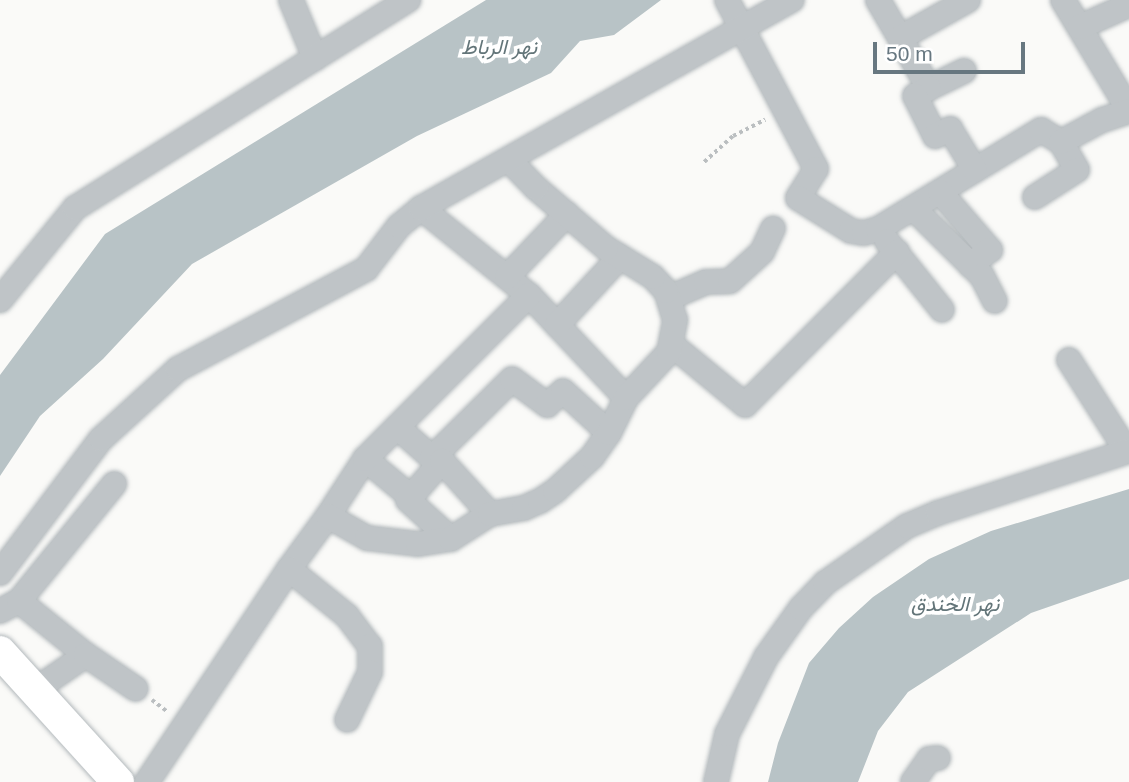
<!DOCTYPE html>
<meta charset="utf-8">
<style>
body{margin:0}
#map{position:relative;width:1129px;height:782px;overflow:hidden;background:#fafaf8;font-family:Arial,Vazirmatn,sans-serif}
div>[style]{position:absolute}
.water>*{inset:0;background:#b8c3c6}
.path>*{height:3.5px;margin-top:-1.75px;transform-origin:0;background:repeating-linear-gradient(90deg,#babec0 0 3.5px,transparent 0 7px)}
.roads{filter:drop-shadow(0 0 2px #b3b9bc) drop-shadow(0 0 2px #b3b9bc)}
.minor>*{height:24px;margin:-12px;padding:0 12px;transform-origin:12px;border-radius:12px;background:#bfc4c7}
.major>*{height:32px;margin:-16px;padding:0 16px;transform-origin:16px;border-radius:16px;background:#fff}
span{translate:-50% -50%;white-space:nowrap;text-align:center;line-height:1.15;-webkit-text-stroke:7px #fff;paint-order:stroke}
.water-label{font-size:21px;color:#637579;font-style:italic}
.scale{position:absolute;left:873px;top:42px;width:152px;height:32px;box-sizing:border-box;border:4px solid #677780;border-top:0;padding-left:9px;font-size:21px;line-height:24px;white-space:nowrap;color:#677780;-webkit-text-stroke:5px #fff;paint-order:stroke}
</style>
<div id="map">
<div class="water">
<div style="clip-path:polygon(486px 0,661px 0,614px 35px,580px 41px,551px 73px,417px 136px,192px 264px,103px 359px,40px 416px,0 476px,0 375px,105px 234px)"></div>
<div style="clip-path:polygon(1129px 489px,1129px 579px,1031px 613px,908px 692px,878px 731px,858px 782px,768px 782px,778px 743px,809px 663px,839px 628px,873px 597px,929px 559px,991px 531px)"></div>
</div>
<div class="path">
<div style="left:704px;top:162px;width:39px;rotate:-42deg"></div>
<div style="left:733px;top:136px;width:36px;rotate:-27deg"></div>
<div style="left:152px;top:700px;width:20px;rotate:37deg"></div>
</div>
<div class="roads">
<div class="minor">
<div style="left:291px;top:0;width:63px;rotate:67.5deg"></div>
<div style="left:727px;top:0;width:191px;rotate:62.2deg"></div>
<div style="left:816px;top:169px;width:34px;rotate:122deg"></div>
<div style="left:798px;top:198px;width:62px;rotate:31.9deg"></div>
<div style="left:851px;top:231px;width:13px;rotate:9deg"></div>
<div style="left:864px;top:233px;width:15px;rotate:-16deg"></div>
<div style="left:878px;top:229px;width:191px;rotate:-31.3deg"></div>
<div style="left:1041px;top:130px;width:23px;rotate:31deg"></div>
<div style="left:1061px;top:142px;width:32px;rotate:60deg"></div>
<div style="left:1077px;top:170px;width:50px;rotate:147.3deg"></div>
<div style="left:878px;top:0;width:102px;rotate:59.9deg"></div>
<div style="left:929px;top:88px;width:39px;rotate:-26deg"></div>
<div style="left:1063px;top:0;width:128px;rotate:59deg"></div>
<div style="left:1080px;top:27px;width:54px;rotate:-24.2deg"></div>
<div style="left:900px;top:38px;width:78px;rotate:-29.2deg"></div>
<div style="left:929px;top:88px;width:16px;rotate:150deg"></div>
<div style="left:915px;top:96px;width:45px;rotate:63.4deg"></div>
<div style="left:935px;top:136px;width:17px;rotate:-25deg"></div>
<div style="left:950px;top:129px;width:48px;rotate:58.6deg"></div>
<div style="left:1061px;top:142px;width:47px;rotate:-28.2deg"></div>
<div style="left:1102px;top:120px;width:28px;rotate:-18deg"></div>
<div style="left:940px;top:192px;width:77px;rotate:49.2deg"></div>
<div style="left:990px;top:250px;width:25px;rotate:143deg"></div>
<div style="left:421px;top:208px;width:139px;rotate:38.9deg"></div>
<div style="left:529px;top:295px;width:141px;rotate:46.7deg"></div>
<div style="left:913px;top:208px;width:97px;rotate:44.6deg"></div>
<div style="left:982px;top:276px;width:28px;rotate:63deg"></div>
<div style="left:887px;top:241px;width:88px;rotate:51.4deg"></div>
<div style="left:507px;top:277px;width:87px;rotate:-46.4deg"></div>
<div style="left:669px;top:298px;width:40px;rotate:-23.4deg"></div>
<div style="left:706px;top:282px;width:24px;rotate:-2deg"></div>
<div style="left:730px;top:281px;width:43px;rotate:-42.2deg"></div>
<div style="left:762px;top:252px;width:26px;rotate:-65deg"></div>
<div style="left:0;top:300px;width:119px;rotate:-50.8deg"></div>
<div style="left:75px;top:208px;width:393px;rotate:-32deg"></div>
<div style="left:557px;top:325px;width:93px;rotate:-47.2deg"></div>
<div style="left:671px;top:344px;width:96px;rotate:39.5deg"></div>
<div style="left:745px;top:405px;width:216px;rotate:-45.2deg"></div>
<div style="left:1069px;top:360px;width:108px;rotate:57.5deg"></div>
<div style="left:397px;top:427px;width:56px;rotate:41.4deg"></div>
<div style="left:432px;top:458px;width:112px;rotate:-44.6deg"></div>
<div style="left:512px;top:379px;width:44px;rotate:36.6deg"></div>
<div style="left:547px;top:405px;width:21px;rotate:-41deg"></div>
<div style="left:563px;top:391px;width:62px;rotate:42.4deg"></div>
<div style="left:365px;top:459px;width:60px;rotate:39.6deg"></div>
<div style="left:328px;top:516px;width:68px;rotate:-57deg"></div>
<div style="left:365px;top:459px;width:232px;rotate:-45deg"></div>
<div style="left:451px;top:539px;width:58px;rotate:-137.8deg"></div>
<div style="left:408px;top:500px;width:52px;rotate:-48.9deg"></div>
<div style="left:442px;top:461px;width:72px;rotate:47.8deg"></div>
<div style="left:289px;top:569px;width:66px;rotate:-53.7deg"></div>
<div style="left:328px;top:516px;width:45px;rotate:29.4deg"></div>
<div style="left:367px;top:538px;width:51px;rotate:6.7deg"></div>
<div style="left:418px;top:544px;width:33px;rotate:-9deg"></div>
<div style="left:451px;top:539px;width:46px;rotate:-32.7deg"></div>
<div style="left:490px;top:514px;width:35px;rotate:-10deg"></div>
<div style="left:524px;top:508px;width:17px;rotate:-24deg"></div>
<div style="left:540px;top:501px;width:18px;rotate:-34deg"></div>
<div style="left:555px;top:491px;width:50px;rotate:-42.6deg"></div>
<div style="left:592px;top:457px;width:29px;rotate:-55deg"></div>
<div style="left:609px;top:433px;width:39px;rotate:-64deg"></div>
<div style="left:626px;top:398px;width:63px;rotate:-46.9deg"></div>
<div style="left:669px;top:352px;width:33px;rotate:-79deg"></div>
<div style="left:675px;top:320px;width:30px;rotate:-107deg"></div>
<div style="left:666px;top:291px;width:19px;rotate:-133deg"></div>
<div style="left:653px;top:277px;width:55px;rotate:-148.3deg"></div>
<div style="left:606px;top:248px;width:92px;rotate:-139.4deg"></div>
<div style="left:536px;top:188px;width:39px;rotate:-134deg"></div>
<div style="left:0;top:573px;width:168px;rotate:-53deg"></div>
<div style="left:101px;top:439px;width:104px;rotate:-42.3deg"></div>
<div style="left:178px;top:369px;width:213px;rotate:-28deg"></div>
<div style="left:366px;top:269px;width:54px;rotate:-52.5deg"></div>
<div style="left:399px;top:226px;width:28px;rotate:-39deg"></div>
<div style="left:421px;top:208px;width:425px;rotate:-29.3deg"></div>
<div style="left:19px;top:601px;width:151px;rotate:-50.9deg"></div>
<div style="left:0;top:611px;width:21px;rotate:-28deg"></div>
<div style="left:19px;top:601px;width:86px;rotate:38.9deg"></div>
<div style="left:35px;top:690px;width:62px;rotate:-34.5deg"></div>
<div style="left:86px;top:655px;width:60px;rotate:34.2deg"></div>
<div style="left:147px;top:782px;width:256px;rotate:-56.3deg"></div>
<div style="left:289px;top:569px;width:75px;rotate:39deg"></div>
<div style="left:347px;top:616px;width:38px;rotate:53deg"></div>
<div style="left:370px;top:646px;width:26px;rotate:90deg"></div>
<div style="left:370px;top:672px;width:53px;rotate:115.6deg"></div>
<div style="left:716px;top:782px;width:49px;rotate:-77.1deg"></div>
<div style="left:727px;top:734px;width:86px;rotate:-63.1deg"></div>
<div style="left:766px;top:657px;width:60px;rotate:-54.5deg"></div>
<div style="left:801px;top:608px;width:35px;rotate:-46deg"></div>
<div style="left:825px;top:583px;width:100px;rotate:-34.8deg"></div>
<div style="left:907px;top:526px;width:34px;rotate:-23deg"></div>
<div style="left:938px;top:513px;width:201px;rotate:-18deg"></div>
<div style="left:913px;top:782px;width:28px;rotate:-55deg"></div>
<div style="left:929px;top:759px;width:9px;rotate:-6deg"></div>
</div>
<div class="major">
<div style="left:0;top:652px;width:176px;rotate:47.8deg"></div>
</div>
</div>
<div class="water-label">
<span style="left:499px;top:47px">نهر الرباط</span>
<span style="left:955px;top:604px">نهر الخندق</span>
</div>
<div class="scale">50 m</div>
</div>
